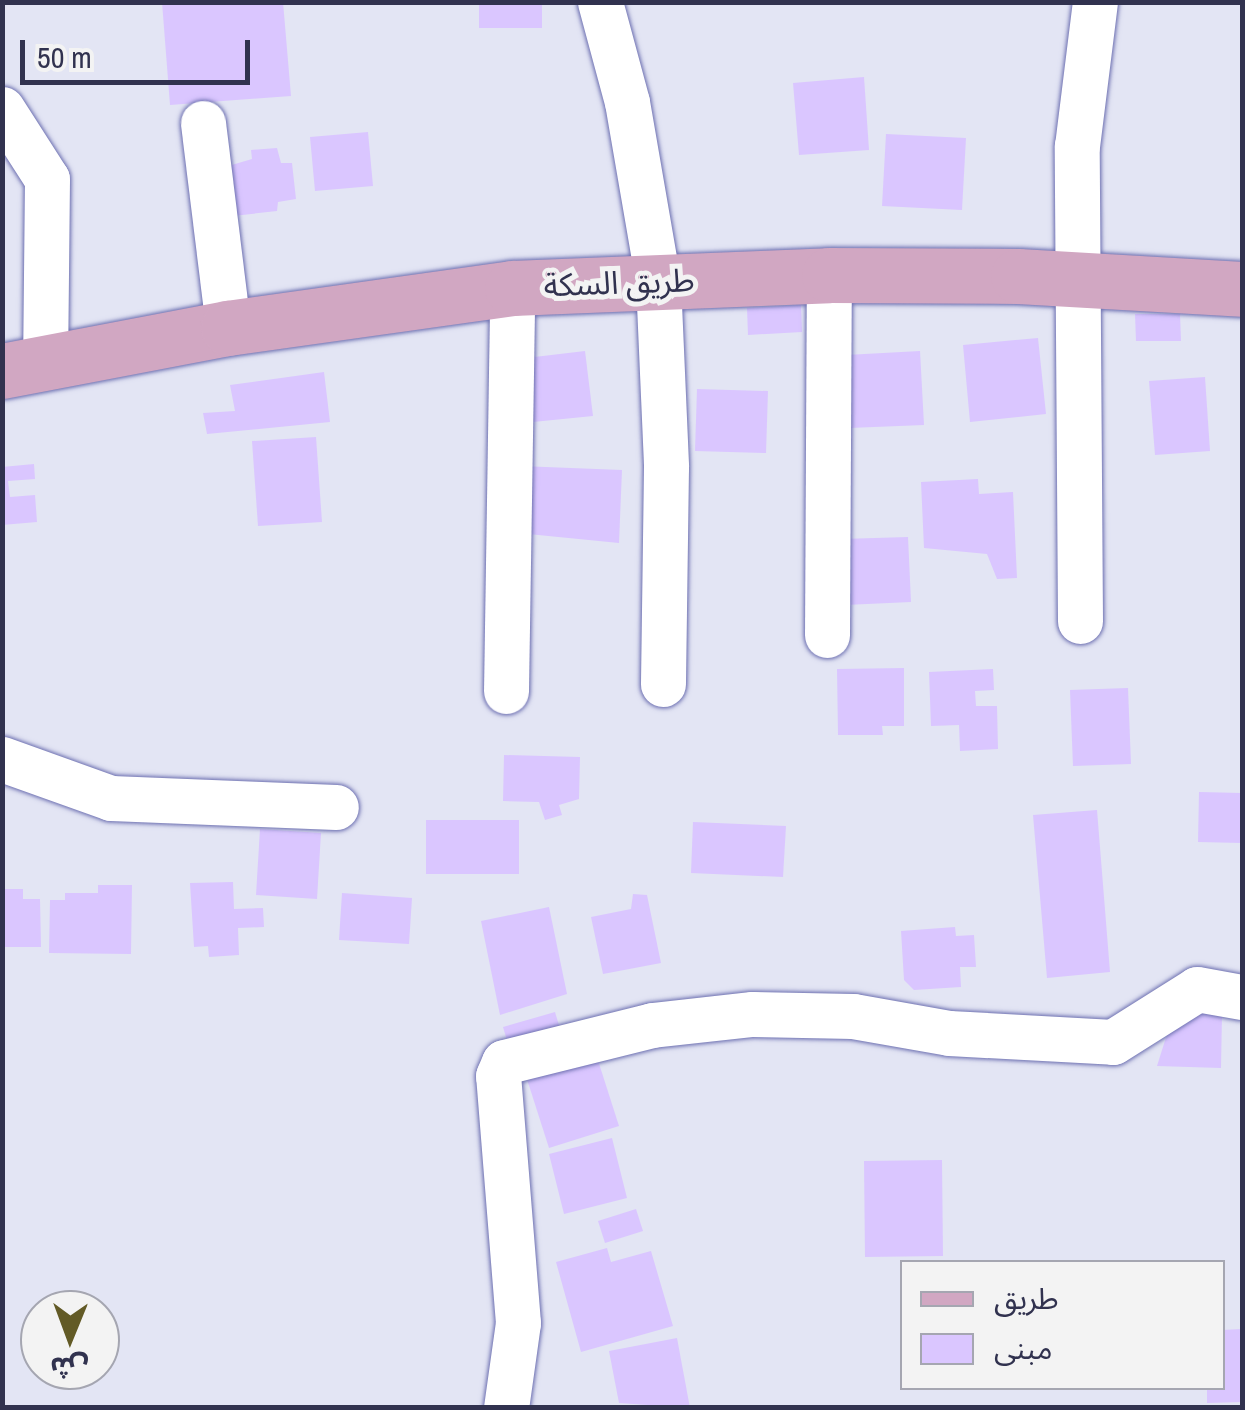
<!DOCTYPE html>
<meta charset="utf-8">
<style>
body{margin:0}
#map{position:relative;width:1245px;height:1410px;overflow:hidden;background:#e3e5f4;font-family:"Archivo Narrow","Noto Sans Arabic",sans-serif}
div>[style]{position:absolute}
.building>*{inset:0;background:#dac6ff}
.roads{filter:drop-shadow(0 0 2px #6d70b1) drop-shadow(0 0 2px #6d70b1)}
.minor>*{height:45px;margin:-22.5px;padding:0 22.5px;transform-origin:22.5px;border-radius:22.5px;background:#fff}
.major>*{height:55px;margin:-27.5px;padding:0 27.5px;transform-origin:27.5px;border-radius:27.5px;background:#d1a7c2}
span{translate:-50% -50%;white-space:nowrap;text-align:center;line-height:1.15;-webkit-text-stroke:10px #f3f3f3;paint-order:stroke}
.street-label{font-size:32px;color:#31324f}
.frame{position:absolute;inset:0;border:5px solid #31324f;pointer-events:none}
.legend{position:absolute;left:900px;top:1260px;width:325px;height:130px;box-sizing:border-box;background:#f3f3f3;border:2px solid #a5a6b1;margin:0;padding:12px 18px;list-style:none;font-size:30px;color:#31324f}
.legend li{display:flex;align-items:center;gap:20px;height:50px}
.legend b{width:50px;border:2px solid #a5a6b1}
.north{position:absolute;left:20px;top:1290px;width:100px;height:100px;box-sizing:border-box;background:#f3f3f3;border:2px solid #a5a6b1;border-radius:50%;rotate:181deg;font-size:28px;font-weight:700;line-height:40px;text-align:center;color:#31324f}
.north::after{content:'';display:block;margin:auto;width:35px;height:45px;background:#625a26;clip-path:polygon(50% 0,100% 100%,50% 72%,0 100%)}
.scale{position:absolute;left:20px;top:40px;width:230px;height:45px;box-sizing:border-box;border:5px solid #31324f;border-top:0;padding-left:12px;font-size:30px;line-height:35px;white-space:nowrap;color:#31324f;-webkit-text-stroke:8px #f3f3f3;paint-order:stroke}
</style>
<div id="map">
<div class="building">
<div style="clip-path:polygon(162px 2px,283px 2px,291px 96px,170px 105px)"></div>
<div style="clip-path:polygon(479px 2px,542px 2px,542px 28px,479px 28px)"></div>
<div style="clip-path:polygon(864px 77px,869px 150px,799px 155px,793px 83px)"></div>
<div style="clip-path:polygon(368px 132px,373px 186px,315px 191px,310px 137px)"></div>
<div style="clip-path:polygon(886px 134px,966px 138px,962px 210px,882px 206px)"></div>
<div style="clip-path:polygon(277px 148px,281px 163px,292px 163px,296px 199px,278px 202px,277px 211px,233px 216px,225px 167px,252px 159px,251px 150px)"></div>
<div style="clip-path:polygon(801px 305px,802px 332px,748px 335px,747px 308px)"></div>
<div style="clip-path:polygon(1135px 314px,1180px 314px,1181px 341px,1136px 341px)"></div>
<div style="clip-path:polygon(1038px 338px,1046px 414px,970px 422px,963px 345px)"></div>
<div style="clip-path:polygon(585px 351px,593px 416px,533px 422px,526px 358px)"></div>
<div style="clip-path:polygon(920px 351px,924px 425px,849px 428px,846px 355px)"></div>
<div style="clip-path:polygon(324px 372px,330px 422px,207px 434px,203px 413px,235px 411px,230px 385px)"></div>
<div style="clip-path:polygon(1205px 377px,1210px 451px,1155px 455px,1149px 381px)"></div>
<div style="clip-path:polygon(697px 389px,768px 391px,766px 453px,695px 451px)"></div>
<div style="clip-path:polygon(316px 437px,322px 522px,258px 526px,252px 441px)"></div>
<div style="clip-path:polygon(34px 464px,35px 479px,8px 481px,10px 497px,35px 495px,37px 522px,2px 525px,2px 467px)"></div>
<div style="clip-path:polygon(520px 466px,622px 470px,619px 543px,518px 533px)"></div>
<div style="clip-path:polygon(978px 479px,979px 494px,1013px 492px,1017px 578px,997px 579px,987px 554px,924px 548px,921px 482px)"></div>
<div style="clip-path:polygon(908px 537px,911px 602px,845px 605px,841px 539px)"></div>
<div style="clip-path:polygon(904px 668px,904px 726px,882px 726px,883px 735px,838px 735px,837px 669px)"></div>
<div style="clip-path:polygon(993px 669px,994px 690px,975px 691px,976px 706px,997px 706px,998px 749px,960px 751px,959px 725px,931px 726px,929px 672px)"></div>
<div style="clip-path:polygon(1128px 688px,1131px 764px,1073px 766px,1070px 690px)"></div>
<div style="clip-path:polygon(504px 755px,580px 757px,579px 799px,559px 805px,562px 815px,545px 820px,539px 802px,503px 801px)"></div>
<div style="clip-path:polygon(1199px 792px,1242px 793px,1242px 843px,1198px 842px)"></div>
<div style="clip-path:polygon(1097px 810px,1110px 972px,1047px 978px,1033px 815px)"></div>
<div style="clip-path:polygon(426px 820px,519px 820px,519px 874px,426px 874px)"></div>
<div style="clip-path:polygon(693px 822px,786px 826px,783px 877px,691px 873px)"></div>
<div style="clip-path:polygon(260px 829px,321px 833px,317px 899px,256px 895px)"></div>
<div style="clip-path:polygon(233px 882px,234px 909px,263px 908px,264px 927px,238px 928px,239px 955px,209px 957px,208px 946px,194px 947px,190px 883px)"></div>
<div style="clip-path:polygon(98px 885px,132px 885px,131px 954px,49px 953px,50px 900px,65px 900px,65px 893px,98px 893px)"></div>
<div style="clip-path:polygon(2px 889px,23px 889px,23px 899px,40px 899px,41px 947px,2px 947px)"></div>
<div style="clip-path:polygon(342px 893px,412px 898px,409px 944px,339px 940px)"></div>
<div style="clip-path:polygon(633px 894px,647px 895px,661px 963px,603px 974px,591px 917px,631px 909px)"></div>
<div style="clip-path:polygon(549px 907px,567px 994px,500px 1015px,481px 921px)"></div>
<div style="clip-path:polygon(955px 927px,956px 936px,974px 935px,976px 967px,960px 967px,961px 987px,914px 990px,904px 980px,901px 931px)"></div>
<div style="clip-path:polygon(555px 1012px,561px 1032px,509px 1047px,503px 1027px)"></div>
<div style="clip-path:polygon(1174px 1012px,1222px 1014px,1221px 1068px,1157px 1066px)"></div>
<div style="clip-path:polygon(595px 1051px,619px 1126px,549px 1148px,525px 1073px)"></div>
<div style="clip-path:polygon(612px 1138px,627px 1198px,564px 1214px,549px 1154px)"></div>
<div style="clip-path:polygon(942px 1160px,943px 1256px,865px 1257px,864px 1161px)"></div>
<div style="clip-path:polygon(636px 1209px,643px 1231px,605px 1243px,598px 1221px)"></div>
<div style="clip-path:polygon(607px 1248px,611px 1262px,651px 1251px,673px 1326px,581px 1352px,556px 1262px)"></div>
<div style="clip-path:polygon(1242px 1329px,1242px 1402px,1207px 1403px,1207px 1388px,1222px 1388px,1222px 1330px)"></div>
<div style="clip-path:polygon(677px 1338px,690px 1408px,619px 1403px,609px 1351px)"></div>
</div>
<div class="roads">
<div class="minor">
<div style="left:600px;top:2px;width:104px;rotate:74.9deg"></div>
<div style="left:627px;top:102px;width:182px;rotate:80.2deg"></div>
<div style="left:658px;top:281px;width:186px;rotate:87.5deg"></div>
<div style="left:666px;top:467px;width:217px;rotate:90.8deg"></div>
<div style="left:2px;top:109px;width:83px;rotate:57.3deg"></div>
<div style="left:47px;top:179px;width:184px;rotate:90.6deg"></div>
<div style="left:203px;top:123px;width:207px;rotate:83deg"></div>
<div style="left:1080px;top:621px;width:475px;rotate:-90.4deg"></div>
<div style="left:1077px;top:146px;width:145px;rotate:-82.9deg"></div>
<div style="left:827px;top:635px;width:360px;rotate:-89.7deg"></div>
<div style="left:506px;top:691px;width:403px;rotate:-89.1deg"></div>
<div style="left:2px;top:759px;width:116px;rotate:19.7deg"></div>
<div style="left:111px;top:798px;width:225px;rotate:2.3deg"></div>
<div style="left:506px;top:1408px;width:86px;rotate:-82deg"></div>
<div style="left:518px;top:1323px;width:248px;rotate:-94.6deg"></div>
<div style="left:498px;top:1076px;width:15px;rotate:-67deg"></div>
<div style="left:504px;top:1062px;width:153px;rotate:-14deg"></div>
<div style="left:652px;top:1025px;width:101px;rotate:-6.3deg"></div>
<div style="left:752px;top:1014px;width:101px;rotate:1.1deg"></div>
<div style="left:853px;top:1016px;width:97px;rotate:10deg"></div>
<div style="left:949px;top:1033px;width:164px;rotate:3.1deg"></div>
<div style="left:1113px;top:1042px;width:99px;rotate:-32.2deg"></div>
<div style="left:1197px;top:989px;width:46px;rotate:10.1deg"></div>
</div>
<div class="major">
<div style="left:2px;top:371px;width:230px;rotate:-10.8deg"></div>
<div style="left:228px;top:328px;width:287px;rotate:-8deg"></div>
<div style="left:512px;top:288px;width:317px;rotate:-2.3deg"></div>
<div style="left:829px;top:275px;width:189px;rotate:0.3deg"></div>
<div style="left:1018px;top:276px;width:224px;rotate:3.3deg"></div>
</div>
</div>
<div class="street-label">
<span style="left:619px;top:283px;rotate:-2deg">طريق السكة</span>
</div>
<div class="frame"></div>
<ul class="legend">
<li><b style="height:12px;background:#d1a7c2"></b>طريق</li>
<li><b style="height:28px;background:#dac6ff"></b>مبنى</li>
</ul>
<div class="north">ش</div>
<div class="scale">50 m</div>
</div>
